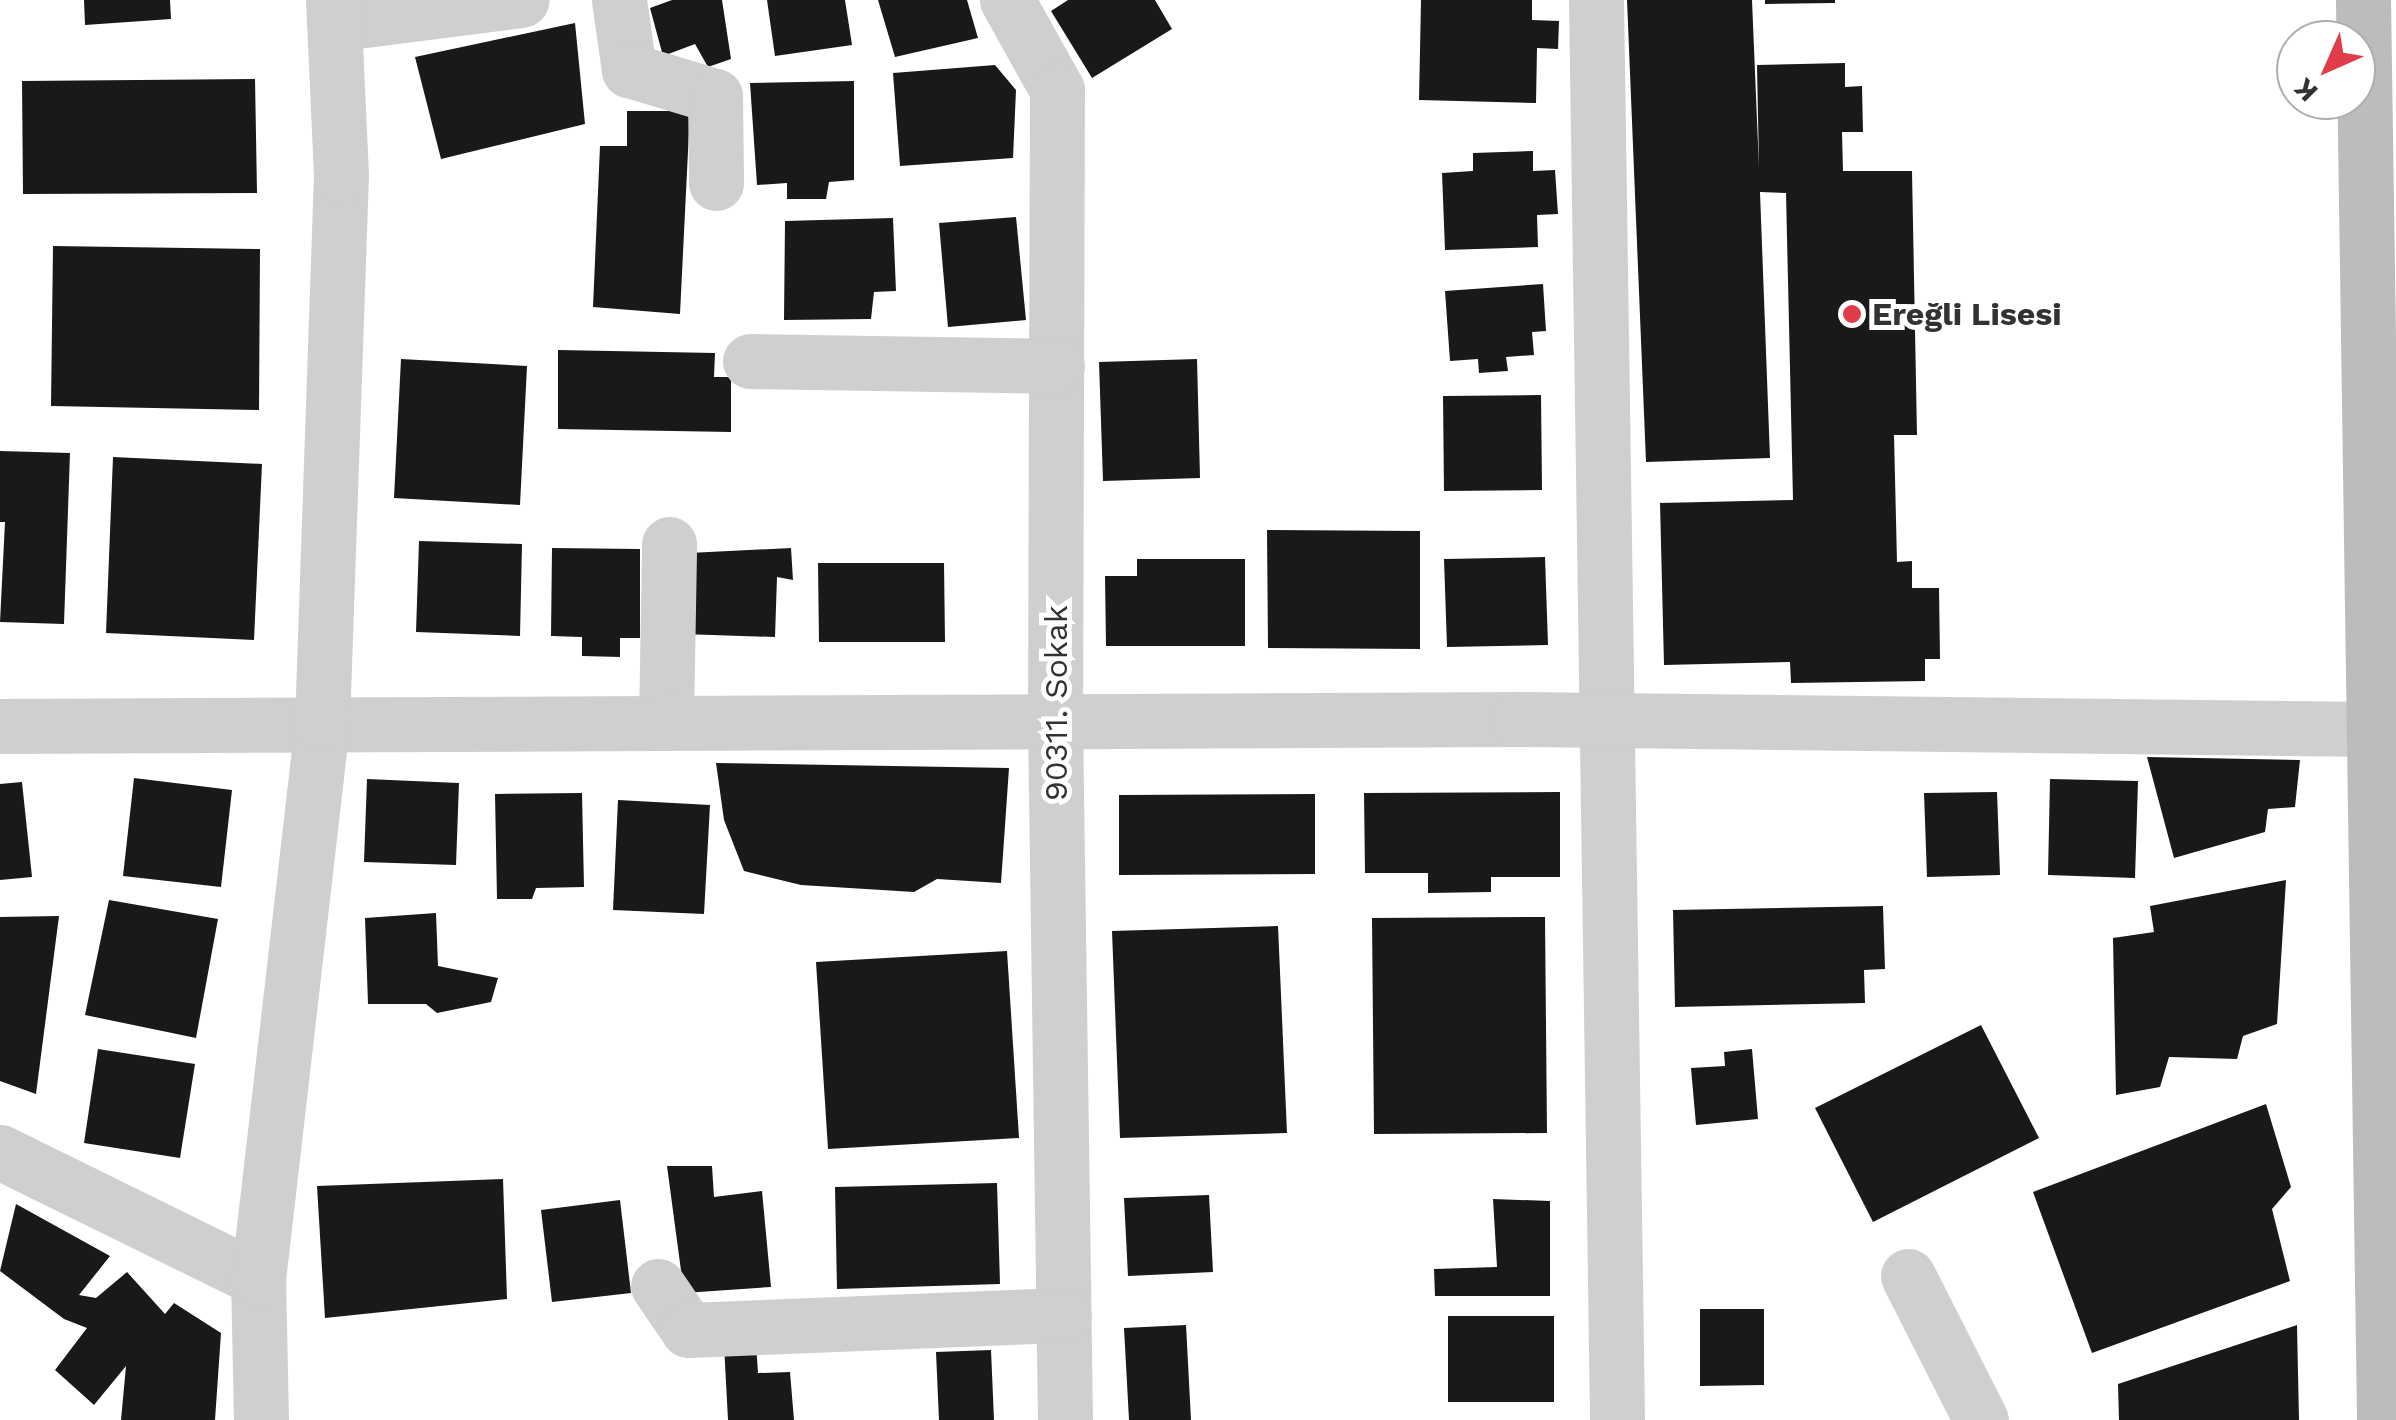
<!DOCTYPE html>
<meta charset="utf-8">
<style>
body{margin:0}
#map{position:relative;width:2396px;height:1420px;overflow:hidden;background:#fff;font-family:"Work Sans",sans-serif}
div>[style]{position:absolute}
.building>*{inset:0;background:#191919}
.minor>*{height:55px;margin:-27.5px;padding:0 27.5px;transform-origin:27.5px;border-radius:27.5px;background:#cfcfcf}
.secondary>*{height:55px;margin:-27.5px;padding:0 27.5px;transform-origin:27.5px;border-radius:27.5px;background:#bcbcbc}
.dots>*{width:28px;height:28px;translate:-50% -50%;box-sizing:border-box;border:5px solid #fff;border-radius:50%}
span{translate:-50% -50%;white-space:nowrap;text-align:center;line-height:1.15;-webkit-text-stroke:10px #fff;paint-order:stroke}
.poi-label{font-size:32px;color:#323232;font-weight:700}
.left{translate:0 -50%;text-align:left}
.street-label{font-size:32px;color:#323232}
.north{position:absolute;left:2276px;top:20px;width:100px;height:100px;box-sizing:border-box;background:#fff;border:2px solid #adadad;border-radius:50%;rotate:225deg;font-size:28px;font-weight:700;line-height:40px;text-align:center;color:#323232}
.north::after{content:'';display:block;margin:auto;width:35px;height:45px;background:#e13c4a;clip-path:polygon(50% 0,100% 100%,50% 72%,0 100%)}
</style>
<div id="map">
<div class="building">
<div style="clip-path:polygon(84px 0,170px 0,171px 19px,85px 25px)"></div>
<div style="clip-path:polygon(672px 0,722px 0,731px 59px,708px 67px,695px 44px,663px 56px,650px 8px)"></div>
<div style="clip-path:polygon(767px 0,845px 0,852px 45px,775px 56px)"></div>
<div style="clip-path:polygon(878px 0,967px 0,978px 38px,895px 57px)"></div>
<div style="clip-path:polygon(1068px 0,1155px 0,1172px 29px,1092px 78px,1051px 11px)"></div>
<div style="clip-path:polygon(1421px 0,1532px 0,1532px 20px,1559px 21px,1558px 49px,1537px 48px,1536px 103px,1419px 100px)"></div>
<div style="clip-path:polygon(1627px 0,1752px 0,1759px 168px,1757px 65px,1845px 63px,1845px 87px,1862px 86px,1863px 132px,1842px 132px,1843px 171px,1912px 171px,1917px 435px,1894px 435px,1897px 562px,1912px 561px,1912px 588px,1939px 588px,1940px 659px,1925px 659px,1925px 681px,1791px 683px,1790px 662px,1664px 665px,1660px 503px,1793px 500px,1786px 193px,1760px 192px,1770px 458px,1646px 462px)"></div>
<div style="clip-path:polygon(1765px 0,1835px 0,1835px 3px,1765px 4px)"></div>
<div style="clip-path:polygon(575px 23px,585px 124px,441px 159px,415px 57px)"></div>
<div style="clip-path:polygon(995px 65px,1016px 90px,1013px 158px,900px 166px,893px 73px)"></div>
<div style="clip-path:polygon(255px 79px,257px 193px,23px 194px,22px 81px)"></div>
<div style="clip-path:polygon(854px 81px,854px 180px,829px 182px,826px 199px,787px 199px,787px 183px,757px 185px,750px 83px)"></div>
<div style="clip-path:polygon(627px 111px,690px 111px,680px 314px,593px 307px,600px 146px,627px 146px)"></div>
<div style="clip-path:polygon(1533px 151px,1533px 171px,1555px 170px,1558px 214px,1537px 215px,1538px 247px,1445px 250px,1442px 173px,1473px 171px,1473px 153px)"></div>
<div style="clip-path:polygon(1016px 217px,1026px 320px,948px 327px,939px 223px)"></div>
<div style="clip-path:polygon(893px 218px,896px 291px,874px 292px,871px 319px,784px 320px,785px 221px)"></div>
<div style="clip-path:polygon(53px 246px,260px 249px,259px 410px,51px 406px)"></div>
<div style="clip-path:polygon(1543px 284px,1546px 331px,1532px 332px,1534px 355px,1506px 357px,1508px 371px,1479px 373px,1478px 359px,1450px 361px,1445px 291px)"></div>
<div style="clip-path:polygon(558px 350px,715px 353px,714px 377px,731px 377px,731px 432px,558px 429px)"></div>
<div style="clip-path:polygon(401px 359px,527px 366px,520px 505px,394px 498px)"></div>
<div style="clip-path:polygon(1197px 359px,1200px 478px,1103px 481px,1099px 362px)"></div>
<div style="clip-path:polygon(1541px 395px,1542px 490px,1444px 491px,1443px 396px)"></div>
<div style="clip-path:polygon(0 451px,70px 453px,64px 624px,0 622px,5px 522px,0 522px)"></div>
<div style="clip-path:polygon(113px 457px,262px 464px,254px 640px,106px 633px)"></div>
<div style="clip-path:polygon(1267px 530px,1420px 531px,1420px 649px,1268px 648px)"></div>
<div style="clip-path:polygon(419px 541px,522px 544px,520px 636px,416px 632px)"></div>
<div style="clip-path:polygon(552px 548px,640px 549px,640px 638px,620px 638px,620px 657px,582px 656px,582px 637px,551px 636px)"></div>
<div style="clip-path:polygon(791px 548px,793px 580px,777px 577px,775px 637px,682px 634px,689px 553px)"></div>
<div style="clip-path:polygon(1545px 557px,1548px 645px,1447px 647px,1444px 559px)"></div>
<div style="clip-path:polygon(1137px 559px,1245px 559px,1245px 646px,1106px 646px,1105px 576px,1137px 576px)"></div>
<div style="clip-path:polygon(818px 563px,944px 563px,945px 642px,819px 642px)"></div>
<div style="clip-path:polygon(2147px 757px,2300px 760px,2295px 807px,2268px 809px,2265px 832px,2174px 858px)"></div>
<div style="clip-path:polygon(716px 763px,1009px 768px,1001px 883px,937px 879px,914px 892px,801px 885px,744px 871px,724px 820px)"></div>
<div style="clip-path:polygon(134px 778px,232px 790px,221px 887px,123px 876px)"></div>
<div style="clip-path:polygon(367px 779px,459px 783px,456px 865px,364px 862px)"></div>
<div style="clip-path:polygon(2050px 779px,2138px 781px,2135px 878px,2048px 875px)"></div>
<div style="clip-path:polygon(22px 782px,32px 877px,0 880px,0 784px)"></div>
<div style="clip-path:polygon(1560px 792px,1560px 877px,1491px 877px,1491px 892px,1428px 893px,1428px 873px,1365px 873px,1364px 793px)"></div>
<div style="clip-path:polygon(1997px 792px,2000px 875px,1927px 877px,1924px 793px)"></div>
<div style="clip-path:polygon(582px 793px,584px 887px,536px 888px,532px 899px,497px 899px,495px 794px)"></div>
<div style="clip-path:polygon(1315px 794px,1315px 874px,1119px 875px,1119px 795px)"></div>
<div style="clip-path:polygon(618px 800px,710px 805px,704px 914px,613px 910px)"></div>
<div style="clip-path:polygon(2286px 880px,2277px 1024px,2243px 1036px,2237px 1059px,2169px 1057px,2160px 1087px,2116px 1095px,2113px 938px,2154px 932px,2150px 906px)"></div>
<div style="clip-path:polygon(109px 900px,218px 919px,196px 1038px,85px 1015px)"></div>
<div style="clip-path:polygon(1883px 906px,1885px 969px,1864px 970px,1865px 1003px,1675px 1007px,1673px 910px)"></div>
<div style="clip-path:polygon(436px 913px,438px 966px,498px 978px,491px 1002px,437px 1013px,426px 1004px,368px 1004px,365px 918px)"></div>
<div style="clip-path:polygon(59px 916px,36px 1094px,0 1081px,0 917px)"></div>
<div style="clip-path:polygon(1545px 917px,1547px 1133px,1374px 1134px,1372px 918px)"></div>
<div style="clip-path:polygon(1278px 926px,1287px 1133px,1120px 1138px,1112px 931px)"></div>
<div style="clip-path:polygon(1007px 951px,1019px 1138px,828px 1149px,816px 962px)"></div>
<div style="clip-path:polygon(1981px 1025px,2039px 1138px,1873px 1222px,1815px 1108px)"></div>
<div style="clip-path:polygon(98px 1049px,195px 1064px,180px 1158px,84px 1143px)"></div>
<div style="clip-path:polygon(1752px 1049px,1758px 1119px,1696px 1125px,1691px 1068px,1725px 1066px,1724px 1052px)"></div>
<div style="clip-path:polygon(2266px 1104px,2291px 1187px,2272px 1209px,2290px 1281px,2092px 1353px,2033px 1192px)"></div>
<div style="clip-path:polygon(667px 1166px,712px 1166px,714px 1197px,762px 1191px,771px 1287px,684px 1293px)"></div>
<div style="clip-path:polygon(503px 1179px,507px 1299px,325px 1318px,317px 1186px)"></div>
<div style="clip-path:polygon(997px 1183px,1000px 1284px,837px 1289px,835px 1187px)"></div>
<div style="clip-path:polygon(1209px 1195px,1213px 1272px,1128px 1276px,1124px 1198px)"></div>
<div style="clip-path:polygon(1493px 1199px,1550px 1201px,1550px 1296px,1435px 1296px,1434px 1269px,1497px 1267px)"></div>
<div style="clip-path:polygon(620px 1200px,631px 1293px,552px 1302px,541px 1210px)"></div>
<div style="clip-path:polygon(16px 1204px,110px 1256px,79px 1295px,96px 1298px,127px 1272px,165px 1314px,174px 1303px,221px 1333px,215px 1420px,121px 1420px,126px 1366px,94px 1405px,55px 1370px,87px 1328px,64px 1319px,0 1271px)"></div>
<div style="clip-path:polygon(1700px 1309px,1764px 1309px,1764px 1385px,1700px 1386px)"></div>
<div style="clip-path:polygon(1448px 1316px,1554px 1316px,1554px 1402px,1448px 1402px)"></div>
<div style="clip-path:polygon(1186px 1325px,1191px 1420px,1129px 1420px,1124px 1328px)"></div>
<div style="clip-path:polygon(2297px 1325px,2299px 1420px,2119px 1420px,2118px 1384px)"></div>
<div style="clip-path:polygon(756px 1344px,758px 1373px,790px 1372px,794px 1420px,728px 1420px,724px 1345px)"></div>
<div style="clip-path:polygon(991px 1350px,994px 1420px,939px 1420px,936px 1352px)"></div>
</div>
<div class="minor">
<div style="left:619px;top:0;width:71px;rotate:81.9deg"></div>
<div style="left:629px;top:70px;width:90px;rotate:16.8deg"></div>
<div style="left:715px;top:96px;width:87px;rotate:89.3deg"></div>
<div style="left:1007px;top:0;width:103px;rotate:60.9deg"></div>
<div style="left:1057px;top:90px;width:631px;rotate:90.18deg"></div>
<div style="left:1055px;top:721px;width:699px;rotate:89.18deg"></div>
<div style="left:1596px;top:0;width:1420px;rotate:89.15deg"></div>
<div style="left:334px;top:24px;width:189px;rotate:-7.3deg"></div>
<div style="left:750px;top:361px;width:307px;rotate:0.9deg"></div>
<div style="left:666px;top:723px;width:179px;rotate:-89deg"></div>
<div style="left:0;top:726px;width:1517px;rotate:-0.26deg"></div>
<div style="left:1517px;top:719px;width:857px;rotate:0.67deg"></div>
<div style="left:0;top:1152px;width:288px;rotate:26.2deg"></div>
<div style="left:1908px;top:1276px;width:161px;rotate:63.1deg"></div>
<div style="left:658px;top:1286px;width:53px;rotate:55.7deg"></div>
<div style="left:688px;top:1330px;width:376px;rotate:-2.3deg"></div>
<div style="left:261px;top:1420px;width:141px;rotate:-91.2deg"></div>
<div style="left:258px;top:1279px;width:559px;rotate:-83.42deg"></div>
<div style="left:322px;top:724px;width:549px;rotate:-88.02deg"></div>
<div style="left:341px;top:175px;width:175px;rotate:-92.6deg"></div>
</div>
<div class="secondary">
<div style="left:2363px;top:0;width:1420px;rotate:89.15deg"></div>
</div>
<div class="dots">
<div style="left:1852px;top:314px;background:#e13c4a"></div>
</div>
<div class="poi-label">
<span class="left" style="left:1872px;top:314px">Ereğli Lisesi</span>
</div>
<div class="street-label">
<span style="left:1056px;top:703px;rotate:-90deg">90311. Sokak</span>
</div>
<div class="north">K</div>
</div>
